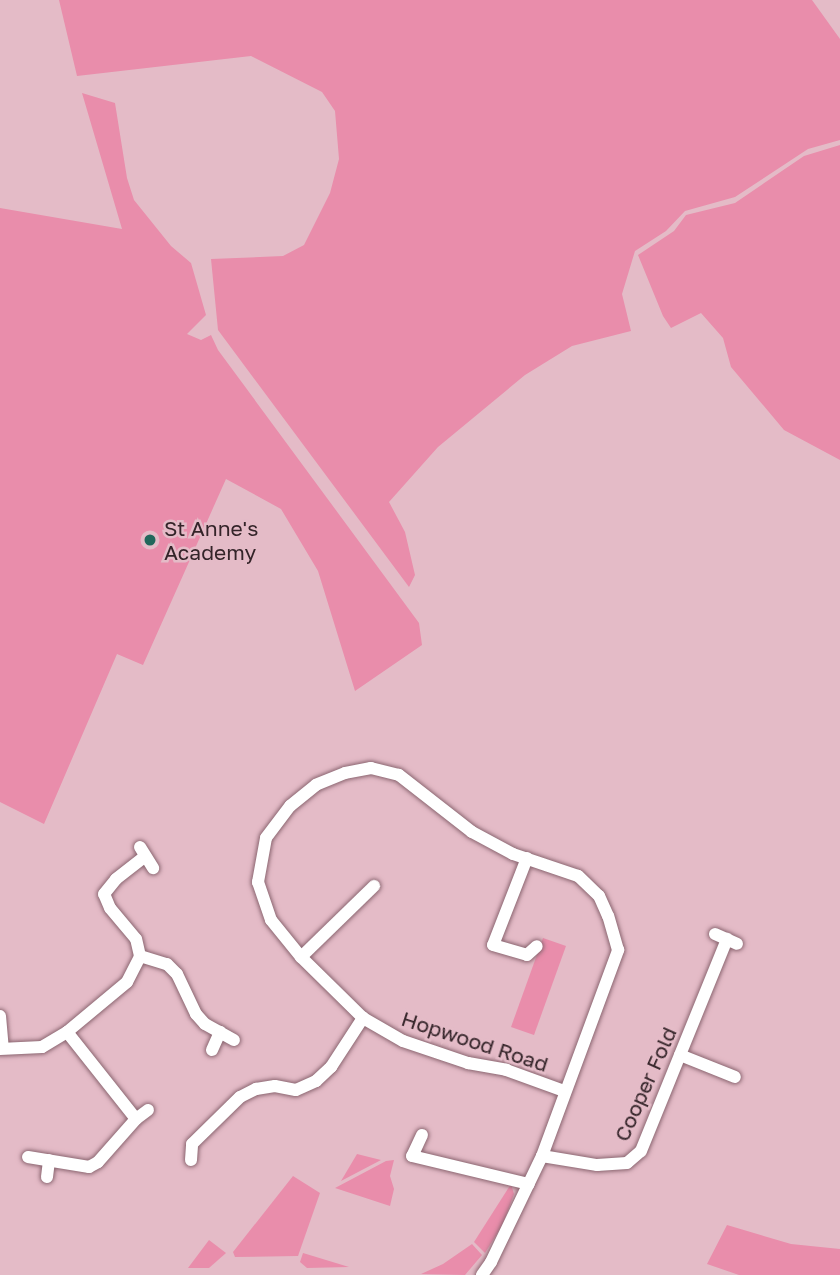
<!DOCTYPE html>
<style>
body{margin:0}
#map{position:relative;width:840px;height:1275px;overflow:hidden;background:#e4bbc7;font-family:"Golos Text",sans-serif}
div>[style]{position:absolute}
.green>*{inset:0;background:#e98dab}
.roads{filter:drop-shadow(0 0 2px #8b6671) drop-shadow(0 0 2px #8b6671)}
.minor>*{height:12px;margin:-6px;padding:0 6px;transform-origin:6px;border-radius:6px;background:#fff}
.dots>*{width:19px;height:19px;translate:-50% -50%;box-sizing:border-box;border:4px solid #e4bbc7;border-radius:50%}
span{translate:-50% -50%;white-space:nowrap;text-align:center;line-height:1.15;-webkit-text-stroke:5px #e4bbc7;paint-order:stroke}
.poi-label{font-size:21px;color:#342429}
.left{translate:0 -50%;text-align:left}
.street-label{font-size:21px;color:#342429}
</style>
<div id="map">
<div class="green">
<div style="clip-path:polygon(59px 0,812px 0,840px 39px,840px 140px,808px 149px,735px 197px,685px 211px,666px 231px,635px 251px,622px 294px,631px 331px,572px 346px,525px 375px,438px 447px,389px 502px,405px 532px,415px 575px,409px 587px,218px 330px,211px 259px,283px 256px,304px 245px,330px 193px,339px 159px,335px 111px,322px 92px,251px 56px,77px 76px)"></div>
<div style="clip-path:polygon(82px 93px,115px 103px,127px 178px,134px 200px,171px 246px,191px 263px,206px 315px,187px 334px,201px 340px,211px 335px,218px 350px,419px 623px,422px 645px,355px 691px,318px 571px,281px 509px,226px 479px,143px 665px,117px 654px,44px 824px,0 802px,0 208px,122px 229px)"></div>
<div style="clip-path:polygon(840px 145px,840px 460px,784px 430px,731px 367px,723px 338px,701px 313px,671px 328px,663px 316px,638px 255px,674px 231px,686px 215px,735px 203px,804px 156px)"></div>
<div style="clip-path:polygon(543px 938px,566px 946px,534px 1035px,511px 1027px)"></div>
<div style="clip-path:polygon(357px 1154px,381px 1160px,341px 1181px)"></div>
<div style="clip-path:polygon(394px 1160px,390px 1176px,394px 1189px,390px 1206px,335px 1188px,386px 1161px)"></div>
<div style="clip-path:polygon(293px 1176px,320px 1193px,298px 1256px,235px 1257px,233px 1252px)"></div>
<div style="clip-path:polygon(511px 1184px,514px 1194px,503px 1224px,485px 1253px,474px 1242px)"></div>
<div style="clip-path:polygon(727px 1225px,791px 1244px,840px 1249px,840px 1275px,739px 1275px,707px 1264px)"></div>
<div style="clip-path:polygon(209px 1240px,226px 1253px,209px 1268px,188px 1268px)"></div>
<div style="clip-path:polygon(472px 1244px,482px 1255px,465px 1275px,421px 1274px,443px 1264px)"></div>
<div style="clip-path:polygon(303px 1253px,349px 1267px,307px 1268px,300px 1262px)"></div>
</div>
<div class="roads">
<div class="minor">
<div style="left:140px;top:847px;width:25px;rotate:58deg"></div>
<div style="left:527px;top:858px;width:93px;rotate:111.3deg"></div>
<div style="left:493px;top:945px;width:35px;rotate:16deg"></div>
<div style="left:527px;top:955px;width:13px;rotate:-42deg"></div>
<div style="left:715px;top:934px;width:24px;rotate:24deg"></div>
<div style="left:140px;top:956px;width:28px;rotate:17deg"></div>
<div style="left:167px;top:964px;width:14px;rotate:45deg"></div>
<div style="left:177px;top:974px;width:44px;rotate:64.6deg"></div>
<div style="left:196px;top:1014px;width:13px;rotate:48deg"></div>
<div style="left:205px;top:1024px;width:33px;rotate:29deg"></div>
<div style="left:301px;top:957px;width:102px;rotate:-44.2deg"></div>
<div style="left:0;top:1016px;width:32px;rotate:85deg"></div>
<div style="left:0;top:1049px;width:42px;rotate:-2.7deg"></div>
<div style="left:42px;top:1047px;width:29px;rotate:-31deg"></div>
<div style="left:67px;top:1032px;width:78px;rotate:-39.8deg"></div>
<div style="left:127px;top:982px;width:29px;rotate:-63deg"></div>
<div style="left:140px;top:956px;width:17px;rotate:-103deg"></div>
<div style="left:136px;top:939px;width:40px;rotate:-130deg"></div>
<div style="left:110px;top:908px;width:15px;rotate:-113deg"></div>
<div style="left:104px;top:894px;width:19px;rotate:-51deg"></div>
<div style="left:116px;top:879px;width:37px;rotate:-38deg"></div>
<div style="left:212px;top:1050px;width:20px;rotate:-66deg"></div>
<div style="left:680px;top:1055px;width:59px;rotate:21.8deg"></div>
<div style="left:136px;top:1119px;width:15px;rotate:-37deg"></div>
<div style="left:422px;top:1135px;width:23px;rotate:115deg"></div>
<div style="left:412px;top:1156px;width:120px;rotate:13.5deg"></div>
<div style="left:542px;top:1156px;width:56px;rotate:9.3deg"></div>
<div style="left:597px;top:1165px;width:30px;rotate:-4deg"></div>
<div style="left:627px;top:1163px;width:18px;rotate:-41deg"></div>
<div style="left:641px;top:1151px;width:229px;rotate:-67.9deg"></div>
<div style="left:28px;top:1157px;width:62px;rotate:9.3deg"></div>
<div style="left:89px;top:1167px;width:10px;rotate:-29deg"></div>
<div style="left:98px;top:1162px;width:57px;rotate:-48.5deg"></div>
<div style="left:136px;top:1119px;width:111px;rotate:-128.4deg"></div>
<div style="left:191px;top:1160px;width:16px;rotate:-86deg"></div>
<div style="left:192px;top:1144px;width:67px;rotate:-44.4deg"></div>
<div style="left:240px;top:1097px;width:18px;rotate:-27deg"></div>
<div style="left:256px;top:1089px;width:19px;rotate:-9deg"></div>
<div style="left:275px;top:1086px;width:21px;rotate:11deg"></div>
<div style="left:296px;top:1090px;width:22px;rotate:-24deg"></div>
<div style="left:316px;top:1081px;width:21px;rotate:-43deg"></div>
<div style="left:331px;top:1067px;width:59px;rotate:-56.9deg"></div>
<div style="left:47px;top:1177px;width:17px;rotate:-83deg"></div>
<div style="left:482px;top:1275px;width:16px;rotate:-55deg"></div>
<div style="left:491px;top:1262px;width:118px;rotate:-64.3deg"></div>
<div style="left:542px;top:1156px;width:220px;rotate:-69.7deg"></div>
<div style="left:618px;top:950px;width:35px;rotate:-106deg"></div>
<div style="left:608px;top:916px;width:22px;rotate:-114deg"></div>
<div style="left:599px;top:896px;width:29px;rotate:-136deg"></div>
<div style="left:578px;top:876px;width:69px;rotate:-161.3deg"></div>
<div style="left:513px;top:854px;width:47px;rotate:-151.8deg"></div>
<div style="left:472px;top:832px;width:93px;rotate:-142deg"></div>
<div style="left:399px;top:775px;width:29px;rotate:-166deg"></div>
<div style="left:371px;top:768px;width:26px;rotate:169deg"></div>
<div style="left:345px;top:773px;width:31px;rotate:158deg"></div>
<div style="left:316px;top:785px;width:33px;rotate:141deg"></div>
<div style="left:290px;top:806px;width:40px;rotate:127deg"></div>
<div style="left:266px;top:838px;width:45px;rotate:100.3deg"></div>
<div style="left:258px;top:882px;width:40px;rotate:71.1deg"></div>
<div style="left:271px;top:920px;width:48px;rotate:51deg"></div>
<div style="left:301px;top:957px;width:87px;rotate:44.5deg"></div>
<div style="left:363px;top:1018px;width:46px;rotate:29.9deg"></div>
<div style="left:403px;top:1041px;width:69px;rotate:18.7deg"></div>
<div style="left:468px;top:1063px;width:39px;rotate:10deg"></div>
<div style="left:506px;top:1070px;width:62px;rotate:19.9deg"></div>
</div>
</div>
<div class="dots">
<div style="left:150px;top:540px;background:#21675b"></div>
</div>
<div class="poi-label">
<span class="left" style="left:164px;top:540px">St Anne's<br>Academy</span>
</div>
<div class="street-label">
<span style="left:475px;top:1041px;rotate:18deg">Hopwood Road</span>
<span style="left:645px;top:1084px;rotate:-66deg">Cooper Fold</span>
</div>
</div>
